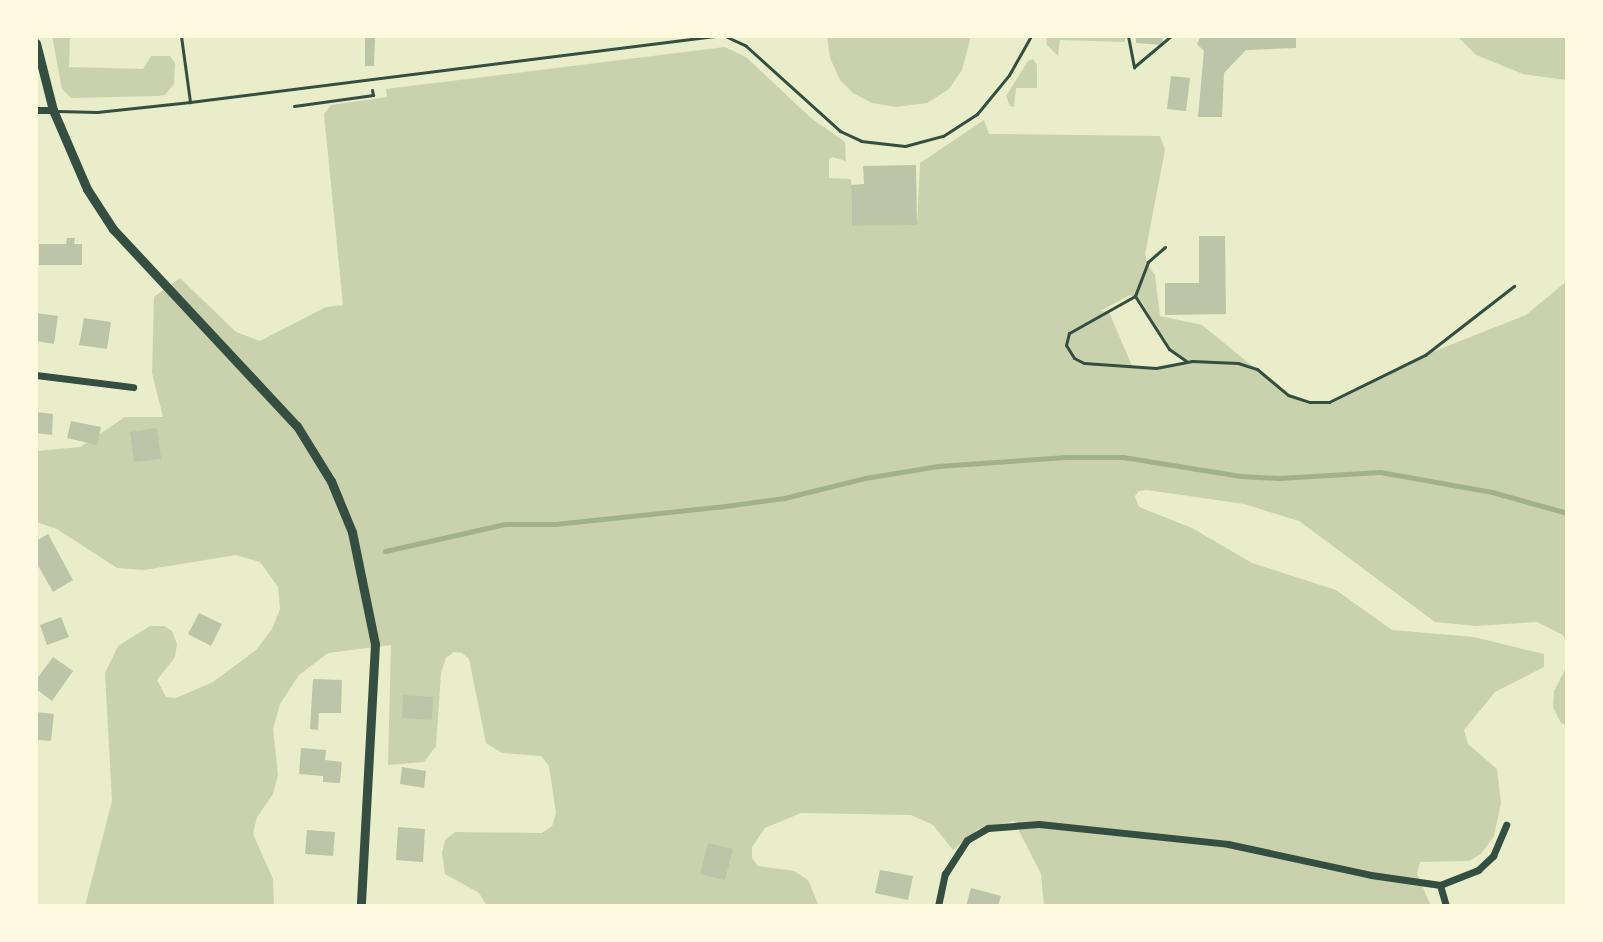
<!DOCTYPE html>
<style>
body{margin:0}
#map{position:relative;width:1603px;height:942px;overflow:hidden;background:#e9edc9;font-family:"Source Sans 3",sans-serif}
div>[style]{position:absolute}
.green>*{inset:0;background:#cad2ad}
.stream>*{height:5px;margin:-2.5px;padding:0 2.5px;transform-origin:2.5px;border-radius:2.5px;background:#a3b18a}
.building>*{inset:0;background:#bcc5a7}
.path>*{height:3px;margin:-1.5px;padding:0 1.5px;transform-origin:1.5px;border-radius:1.5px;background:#344e41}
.service>*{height:3px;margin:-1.5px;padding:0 1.5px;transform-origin:1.5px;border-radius:1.5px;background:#344e41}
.minor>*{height:7px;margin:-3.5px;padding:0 3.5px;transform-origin:3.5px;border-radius:3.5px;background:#344e41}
.secondary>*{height:9px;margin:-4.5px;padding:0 4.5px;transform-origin:4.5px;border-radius:4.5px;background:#344e41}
span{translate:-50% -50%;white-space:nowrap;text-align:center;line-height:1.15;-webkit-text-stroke:8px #fefae0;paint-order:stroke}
.frame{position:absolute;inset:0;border:38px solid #fefae0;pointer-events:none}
</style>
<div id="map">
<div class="green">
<div style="clip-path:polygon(52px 36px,70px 36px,69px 67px,143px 69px,151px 56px,170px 56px,175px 63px,174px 84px,165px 95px,158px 96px,71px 98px,62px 89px)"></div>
<div style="clip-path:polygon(827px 36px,971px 36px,962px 70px,949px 89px,927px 103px,896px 107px,872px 103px,853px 93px,840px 80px,830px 58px)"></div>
<div style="clip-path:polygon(1046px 36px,1125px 36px,1125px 42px,1060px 40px,1058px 56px,1047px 45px)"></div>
<div style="clip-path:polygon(1457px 36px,1567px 36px,1567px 80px,1523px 74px,1476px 55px)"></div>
<div style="clip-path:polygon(evenodd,725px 47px,746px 57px,811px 118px,845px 142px,846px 161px,832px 157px,829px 159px,829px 178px,851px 179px,852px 226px,917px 224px,920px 163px,984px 120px,989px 134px,1160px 136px,1165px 150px,1145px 254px,1148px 265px,1155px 275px,1160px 316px,1202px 325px,1288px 395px,1310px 402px,1330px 402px,1425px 355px,1526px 315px,1567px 281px,1567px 644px,1563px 635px,1537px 622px,1476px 626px,1435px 622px,1299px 521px,1244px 504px,1147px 490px,1139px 491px,1135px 496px,1139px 507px,1192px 528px,1252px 563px,1336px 590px,1392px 630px,1474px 637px,1544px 654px,1544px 667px,1495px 692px,1464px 730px,1468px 744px,1497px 769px,1501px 803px,1494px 836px,1481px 854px,1469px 861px,1420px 862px,1417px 874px,1431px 906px,1044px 906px,1041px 874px,1014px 821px,978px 829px,953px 850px,933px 825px,911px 815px,801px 813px,765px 828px,752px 847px,752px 858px,758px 866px,794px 871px,808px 880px,819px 906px,487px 906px,479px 893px,445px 874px,442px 853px,445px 840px,455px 832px,542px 833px,552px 826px,556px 813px,549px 766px,541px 756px,502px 753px,486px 743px,469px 659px,462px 653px,454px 652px,446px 658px,441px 673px,436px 746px,424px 762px,388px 765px,391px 645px,328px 653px,299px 675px,280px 704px,273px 729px,278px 775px,273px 794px,257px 817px,253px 834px,273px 879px,274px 906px,85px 906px,112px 801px,105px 673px,118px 646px,150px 626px,164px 626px,172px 631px,177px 644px,175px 657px,157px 680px,166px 697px,176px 698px,213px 682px,256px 650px,272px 629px,280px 609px,278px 587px,260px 562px,236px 555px,144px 570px,117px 568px,57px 529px,36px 522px,36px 451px,80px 447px,125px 417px,163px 417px,152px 373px,154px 297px,180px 278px,236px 332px,260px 341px,326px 307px,343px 305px,324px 114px,331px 105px,387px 97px,386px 89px,725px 47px,1130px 295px,1141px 301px,1169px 349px,1186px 361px,1156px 368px,1132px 366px,1109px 312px,1100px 311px,1130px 295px)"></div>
<div style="clip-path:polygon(1033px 59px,1037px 65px,1037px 88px,1016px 88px,1014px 107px,1010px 106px,1006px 96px,1028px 61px)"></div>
<div style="clip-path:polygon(1567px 666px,1567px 726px,1561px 723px,1553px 707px,1554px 691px)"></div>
</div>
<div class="stream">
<div style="left:385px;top:551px;width:123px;rotate:-12.7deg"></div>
<div style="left:505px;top:524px;width:50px"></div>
<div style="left:555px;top:524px;width:164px;rotate:-6deg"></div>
<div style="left:718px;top:507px;width:67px;rotate:-7.8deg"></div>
<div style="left:784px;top:498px;width:83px;rotate:-13.9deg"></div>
<div style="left:865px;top:478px;width:74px;rotate:-9.3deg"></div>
<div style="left:938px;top:466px;width:128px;rotate:-4deg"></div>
<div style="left:1066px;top:457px;width:57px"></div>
<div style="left:1123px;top:457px;width:119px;rotate:9.2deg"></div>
<div style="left:1240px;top:476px;width:39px;rotate:3deg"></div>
<div style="left:1279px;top:478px;width:101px;rotate:-3.4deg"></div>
<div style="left:1380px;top:472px;width:114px;rotate:10.1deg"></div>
<div style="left:1492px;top:492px;width:78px;rotate:15.6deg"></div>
</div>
<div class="building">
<div style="clip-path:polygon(365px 36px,375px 36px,374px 66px,365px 66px)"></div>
<div style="clip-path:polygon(1136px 36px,1162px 36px,1163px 45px,1136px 43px)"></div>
<div style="clip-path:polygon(1201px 36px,1296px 36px,1296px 48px,1246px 50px,1224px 73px,1222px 117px,1198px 117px,1204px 51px,1197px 44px)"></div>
<div style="clip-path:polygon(1171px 76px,1190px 78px,1186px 111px,1167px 109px)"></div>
<div style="clip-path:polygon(916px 165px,917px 225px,852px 226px,851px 185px,864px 184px,863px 166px)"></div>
<div style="clip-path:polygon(1199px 236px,1225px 236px,1226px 314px,1165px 315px,1165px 283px,1199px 283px)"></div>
<div style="clip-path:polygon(67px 238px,75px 238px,74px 244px,82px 244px,82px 265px,39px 265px,39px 244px,66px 244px)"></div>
<div style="clip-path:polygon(36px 313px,58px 316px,54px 344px,36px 341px)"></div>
<div style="clip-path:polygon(84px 318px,111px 322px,107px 349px,79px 345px)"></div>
<div style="clip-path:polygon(36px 412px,53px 414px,52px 435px,36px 433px)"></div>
<div style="clip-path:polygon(71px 421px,101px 427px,97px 445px,67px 438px)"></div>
<div style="clip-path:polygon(157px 428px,161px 459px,134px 462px,130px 432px)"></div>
<div style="clip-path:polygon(48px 534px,73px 580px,53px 592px,36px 562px,36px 541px)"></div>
<div style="clip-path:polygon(199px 613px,222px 624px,211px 646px,188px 634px)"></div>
<div style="clip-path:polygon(61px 617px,69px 637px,47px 645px,40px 625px)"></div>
<div style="clip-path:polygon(53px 657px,73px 671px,52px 701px,36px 689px,36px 680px)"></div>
<div style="clip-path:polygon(313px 679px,342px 680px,341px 713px,319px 713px,318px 730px,310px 729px)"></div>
<div style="clip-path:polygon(403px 695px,433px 697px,432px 720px,402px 718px)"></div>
<div style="clip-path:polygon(36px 712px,54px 714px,51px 741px,36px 740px)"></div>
<div style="clip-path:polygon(301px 748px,326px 750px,325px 760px,342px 762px,340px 783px,323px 782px,323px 776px,299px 774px)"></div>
<div style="clip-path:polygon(402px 767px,426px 771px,424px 788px,400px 784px)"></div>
<div style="clip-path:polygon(398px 827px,425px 829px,423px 862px,396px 860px)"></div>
<div style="clip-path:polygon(307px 830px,335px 832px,333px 856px,305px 854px)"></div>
<div style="clip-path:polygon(708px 843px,733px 849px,725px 880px,700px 874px)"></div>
<div style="clip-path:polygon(880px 870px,913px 876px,908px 900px,875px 893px)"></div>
<div style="clip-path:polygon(971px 888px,1001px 896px,998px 906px,966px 906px)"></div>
</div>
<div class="path">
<div style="left:1128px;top:36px;width:32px;rotate:79deg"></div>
<div style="left:1134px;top:67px;width:48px;rotate:-40deg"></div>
<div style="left:294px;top:106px;width:80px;rotate:-7.9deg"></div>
<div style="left:373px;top:95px;width:5px;rotate:-101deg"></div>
<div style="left:1165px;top:247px;width:23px;rotate:139deg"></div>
<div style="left:1148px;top:262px;width:36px;rotate:111deg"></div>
<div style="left:1135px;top:296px;width:76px;rotate:150.7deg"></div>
<div style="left:1069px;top:333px;width:12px;rotate:104deg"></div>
<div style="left:1066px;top:345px;width:15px;rotate:58deg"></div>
<div style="left:1074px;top:358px;width:11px;rotate:27deg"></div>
<div style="left:1084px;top:363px;width:72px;rotate:4deg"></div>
<div style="left:1156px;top:368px;width:37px;rotate:-11deg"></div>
<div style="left:1192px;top:361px;width:46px;rotate:2.5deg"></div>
<div style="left:1238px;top:363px;width:20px;rotate:18deg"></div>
<div style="left:1257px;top:369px;width:40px;rotate:40deg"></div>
<div style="left:1288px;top:395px;width:23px;rotate:18deg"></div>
<div style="left:1310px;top:402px;width:19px"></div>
<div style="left:1329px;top:402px;width:107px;rotate:-26.1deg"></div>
<div style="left:1425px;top:355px;width:113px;rotate:-37.8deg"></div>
<div style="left:1135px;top:296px;width:63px;rotate:57.3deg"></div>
<div style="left:1169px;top:349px;width:21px;rotate:35deg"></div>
</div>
<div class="service">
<div style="left:181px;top:36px;width:67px;rotate:82.2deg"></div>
<div style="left:725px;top:36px;width:23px;rotate:25deg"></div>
<div style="left:746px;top:46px;width:127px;rotate:42.1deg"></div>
<div style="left:840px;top:131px;width:23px;rotate:25deg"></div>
<div style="left:861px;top:141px;width:44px;rotate:6.5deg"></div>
<div style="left:905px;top:146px;width:39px;rotate:-15deg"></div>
<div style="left:943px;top:136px;width:40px;rotate:-32.9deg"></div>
<div style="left:977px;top:114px;width:50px;rotate:-50.6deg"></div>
<div style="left:1009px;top:75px;width:45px;rotate:-60.6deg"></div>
<div style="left:57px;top:111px;width:40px;rotate:1.4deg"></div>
<div style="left:97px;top:112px;width:94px;rotate:-6.1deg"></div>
<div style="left:190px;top:102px;width:529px;rotate:-7.17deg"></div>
</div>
<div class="minor">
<div style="left:36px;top:110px;width:17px"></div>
<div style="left:36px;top:375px;width:98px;rotate:7.1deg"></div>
<div style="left:1440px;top:885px;width:41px;rotate:-21.5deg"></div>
<div style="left:1478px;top:870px;width:21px;rotate:-43deg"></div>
<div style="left:1493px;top:856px;width:34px;rotate:-67deg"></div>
<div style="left:938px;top:906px;width:33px;rotate:-78deg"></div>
<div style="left:945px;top:874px;width:40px;rotate:-57.1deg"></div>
<div style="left:967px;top:840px;width:24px;rotate:-30deg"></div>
<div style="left:988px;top:828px;width:51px;rotate:-4.5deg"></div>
<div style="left:1039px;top:824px;width:190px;rotate:6deg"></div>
<div style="left:1228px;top:844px;width:146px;rotate:12.2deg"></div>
<div style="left:1371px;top:875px;width:70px;rotate:8.2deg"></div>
<div style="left:1440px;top:885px;width:22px;rotate:74deg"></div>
</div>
<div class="secondary">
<div style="left:36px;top:43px;width:69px;rotate:75.8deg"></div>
<div style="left:53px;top:110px;width:86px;rotate:66.7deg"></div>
<div style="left:87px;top:189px;width:48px;rotate:57deg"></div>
<div style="left:113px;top:229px;width:270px;rotate:47deg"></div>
<div style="left:297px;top:426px;width:65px;rotate:58.3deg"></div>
<div style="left:331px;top:481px;width:55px;rotate:67.6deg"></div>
<div style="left:352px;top:532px;width:114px;rotate:78.4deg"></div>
<div style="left:375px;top:644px;width:262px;rotate:93.1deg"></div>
</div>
<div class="frame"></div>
</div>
